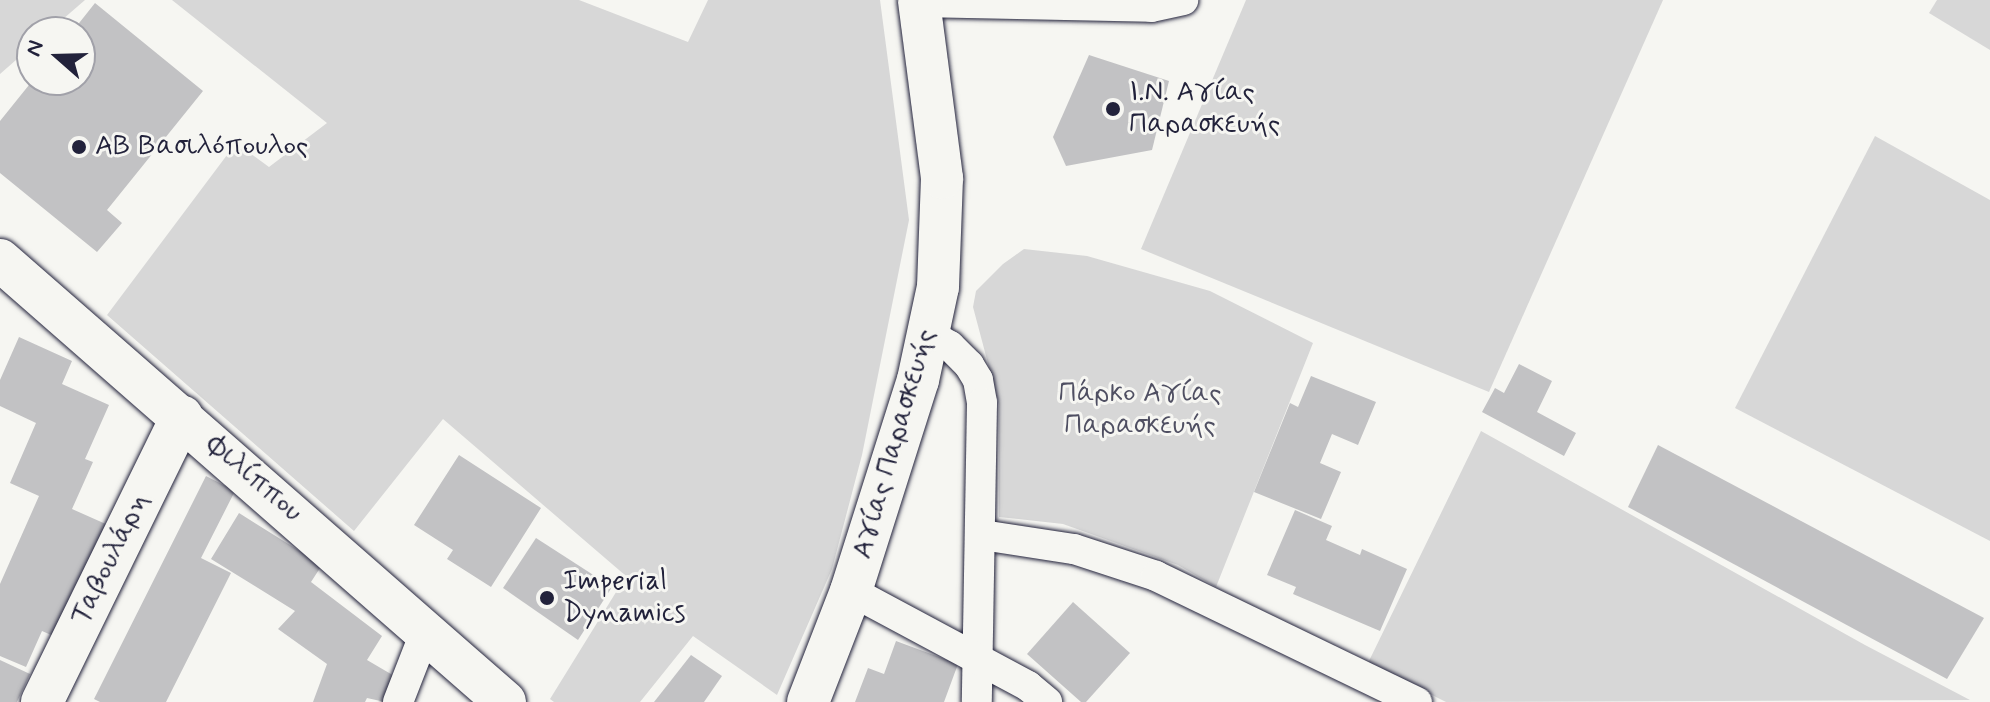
<!DOCTYPE html>
<meta charset="utf-8">
<style>
body{margin:0}
#map{position:relative;width:1990px;height:702px;overflow:hidden;background:#f6f6f2;font-family:Mynerve,sans-serif}
div>[style]{position:absolute}
.green>*{inset:0;background:#d7d7d7}
.building>*{inset:0;background:#c2c2c4}
.roads{filter:drop-shadow(0 0 2px #22223b) drop-shadow(0 0 2px #22223b)}
.street>*{height:30px;margin:-15px;padding:0 15px;transform-origin:15px;border-radius:15px;background:#f6f6f2}
.secondary>*{height:42px;margin:-21px;padding:0 21px;transform-origin:21px;border-radius:21px;background:#f6f6f2}
.dots>*{width:22px;height:22px;translate:-50% -50%;box-sizing:border-box;border:4px solid #f6f6f2;border-radius:50%}
span{translate:-50% -50%;white-space:nowrap;text-align:center;line-height:1.15;-webkit-text-stroke:6px #f6f6f2;paint-order:stroke}
.poi-label{font-size:28px;color:#22223b}
.left{translate:0 -50%;text-align:left}
.park-label{font-size:28px;color:#4f4f62}
.street-label{font-size:28px;color:#22223b}
.north{position:absolute;left:16px;top:16px;width:80px;height:80px;box-sizing:border-box;background:#f6f6f2;border:2px solid #a1a1a9;border-radius:50%;rotate:290deg;font-size:22px;font-weight:700;line-height:32px;text-align:center;color:#22223b}
.north::after{content:'';display:block;margin:auto;width:28px;height:36px;background:#22223b;clip-path:polygon(50% 0,100% 100%,50% 72%,0 100%)}
</style>
<div id="map">
<div class="green">
<div style="clip-path:polygon(0 0,85px 0,48px 32px,32px 32px,32px 46px,0 74px)"></div>
<div style="clip-path:polygon(172px 0,579px 0,688px 42px,708px 0,880px 0,909px 220px,862px 455px,832px 569px,777px 695px,693px 636px,640px 702px,554px 702px,550px 699px,626px 576px,443px 419px,354px 531px,107px 315px,236px 143px,269px 167px,327px 123px)"></div>
<div style="clip-path:polygon(1246px 0,1663px 0,1489px 392px,1141px 249px)"></div>
<div style="clip-path:polygon(1937px 0,1990px 0,1990px 50px,1929px 13px)"></div>
<div style="clip-path:polygon(1875px 136px,1990px 200px,1990px 541px,1735px 408px)"></div>
<div style="clip-path:polygon(1024px 249px,1087px 256px,1210px 291px,1313px 343px,1216px 587px,1178px 565px,1063px 524px,999px 517px,999px 405px,973px 307px,976px 291px,1003px 264px)"></div>
<div style="clip-path:polygon(1481px 431px,1865px 645px,1970px 700px,1446px 702px,1368px 663px)"></div>
</div>
<div class="building">
<div style="clip-path:polygon(95px 3px,203px 91px,107px 210px,122px 223px,97px 252px,0 173px,0 121px,33px 80px,80px 80px,80px 32px,72px 32px)"></div>
<div style="clip-path:polygon(1089px 55px,1169px 81px,1152px 150px,1066px 166px,1053px 137px)"></div>
<div style="clip-path:polygon(19px 337px,72px 361px,62px 384px,109px 405px,85px 459px,93px 462px,72px 509px,108px 525px,58px 638px,42px 631px,26px 667px,0 656px,0 584px,39px 496px,10px 483px,36px 423px,0 406px,0 380px)"></div>
<div style="clip-path:polygon(1519px 364px,1552px 381px,1537px 412px,1576px 433px,1564px 456px,1482px 412px,1495px 388px,1504px 393px)"></div>
<div style="clip-path:polygon(1311px 376px,1376px 402px,1358px 445px,1332px 434px,1320px 463px,1341px 472px,1321px 519px,1254px 492px,1290px 403px,1298px 407px)"></div>
<div style="clip-path:polygon(1658px 445px,1984px 618px,1947px 679px,1628px 507px)"></div>
<div style="clip-path:polygon(459px 455px,541px 508px,491px 587px,447px 559px,453px 550px,414px 525px)"></div>
<div style="clip-path:polygon(206px 476px,235px 491px,201px 558px,231px 573px,166px 702px,100px 702px,94px 699px)"></div>
<div style="clip-path:polygon(1295px 510px,1332px 526px,1326px 540px,1360px 555px,1362px 549px,1407px 569px,1380px 631px,1293px 594px,1296px 587px,1267px 575px)"></div>
<div style="clip-path:polygon(239px 513px,322px 565px,311px 582px,382px 636px,367px 660px,396px 677px,385px 702px,367px 698px,365px 702px,313px 702px,327px 664px,278px 629px,295px 611px,211px 559px)"></div>
<div style="clip-path:polygon(536px 538px,612px 587px,578px 640px,503px 588px)"></div>
<div style="clip-path:polygon(1073px 602px,1130px 653px,1086px 702px,1081px 702px,1027px 654px)"></div>
<div style="clip-path:polygon(896px 641px,958px 664px,944px 702px,855px 702px,868px 668px,884px 674px)"></div>
<div style="clip-path:polygon(691px 655px,722px 676px,704px 702px,654px 702px)"></div>
<div style="clip-path:polygon(0 660px,30px 674px,17px 702px,0 702px)"></div>
</div>
<div class="roads">
<div class="street">
<div style="left:919px;top:2px;width:232px;rotate:1.2deg"></div>
<div style="left:1151px;top:7px;width:33px;rotate:-12deg"></div>
<div style="left:929px;top:334px;width:24px;rotate:30deg"></div>
<div style="left:950px;top:346px;width:27px;rotate:45deg"></div>
<div style="left:969px;top:365px;width:17px;rotate:59deg"></div>
<div style="left:978px;top:380px;width:23px;rotate:80deg"></div>
<div style="left:982px;top:403px;width:299px;rotate:91deg"></div>
<div style="left:982px;top:535px;width:93px;rotate:8.7deg"></div>
<div style="left:1074px;top:549px;width:86px;rotate:18.2deg"></div>
<div style="left:1156px;top:576px;width:290px;rotate:25.8deg"></div>
<div style="left:851px;top:591px;width:201px;rotate:28.2deg"></div>
<div style="left:1028px;top:686px;width:25px;rotate:40deg"></div>
<div style="left:398px;top:702px;width:77px;rotate:-68.7deg"></div>
</div>
<div class="secondary">
<div style="left:0;top:260px;width:671px;rotate:41.19deg"></div>
<div style="left:42px;top:702px;width:318px;rotate:-63.9deg"></div>
<div style="left:808px;top:702px;width:119px;rotate:-68.8deg"></div>
<div style="left:851px;top:591px;width:221px;rotate:-72.4deg"></div>
<div style="left:918px;top:380px;width:95px;rotate:-77.9deg"></div>
<div style="left:938px;top:287px;width:109px;rotate:-87.9deg"></div>
<div style="left:942px;top:178px;width:179px;rotate:-97.4deg"></div>
</div>
</div>
<div class="dots">
<div style="left:1113px;top:109px;background:#22223b"></div>
<div style="left:79px;top:147px;background:#22223b"></div>
<div style="left:547px;top:598px;background:#22223b"></div>
</div>
<div class="poi-label">
<span class="left" style="left:1129px;top:109px">Ι.Ν. Αγίας<br>Παρασκευής</span>
<span class="left" style="left:95px;top:147px">ΑΒ Βασιλόπουλος</span>
<span class="left" style="left:563px;top:598px">Imperial<br>Dynamics</span>
</div>
<div class="park-label">
<span style="left:1140px;top:410px">Πάρκο Αγίας<br>Παρασκευής</span>
</div>
<div class="street-label">
<span style="left:895px;top:444px;rotate:-74deg">Αγίας Παρασκευής</span>
<span style="left:254px;top:479px;rotate:41deg">Φιλίππου</span>
<span style="left:111px;top:559px;rotate:-64deg">Ταβουλάρη</span>
</div>
<div class="north">N</div>
</div>
